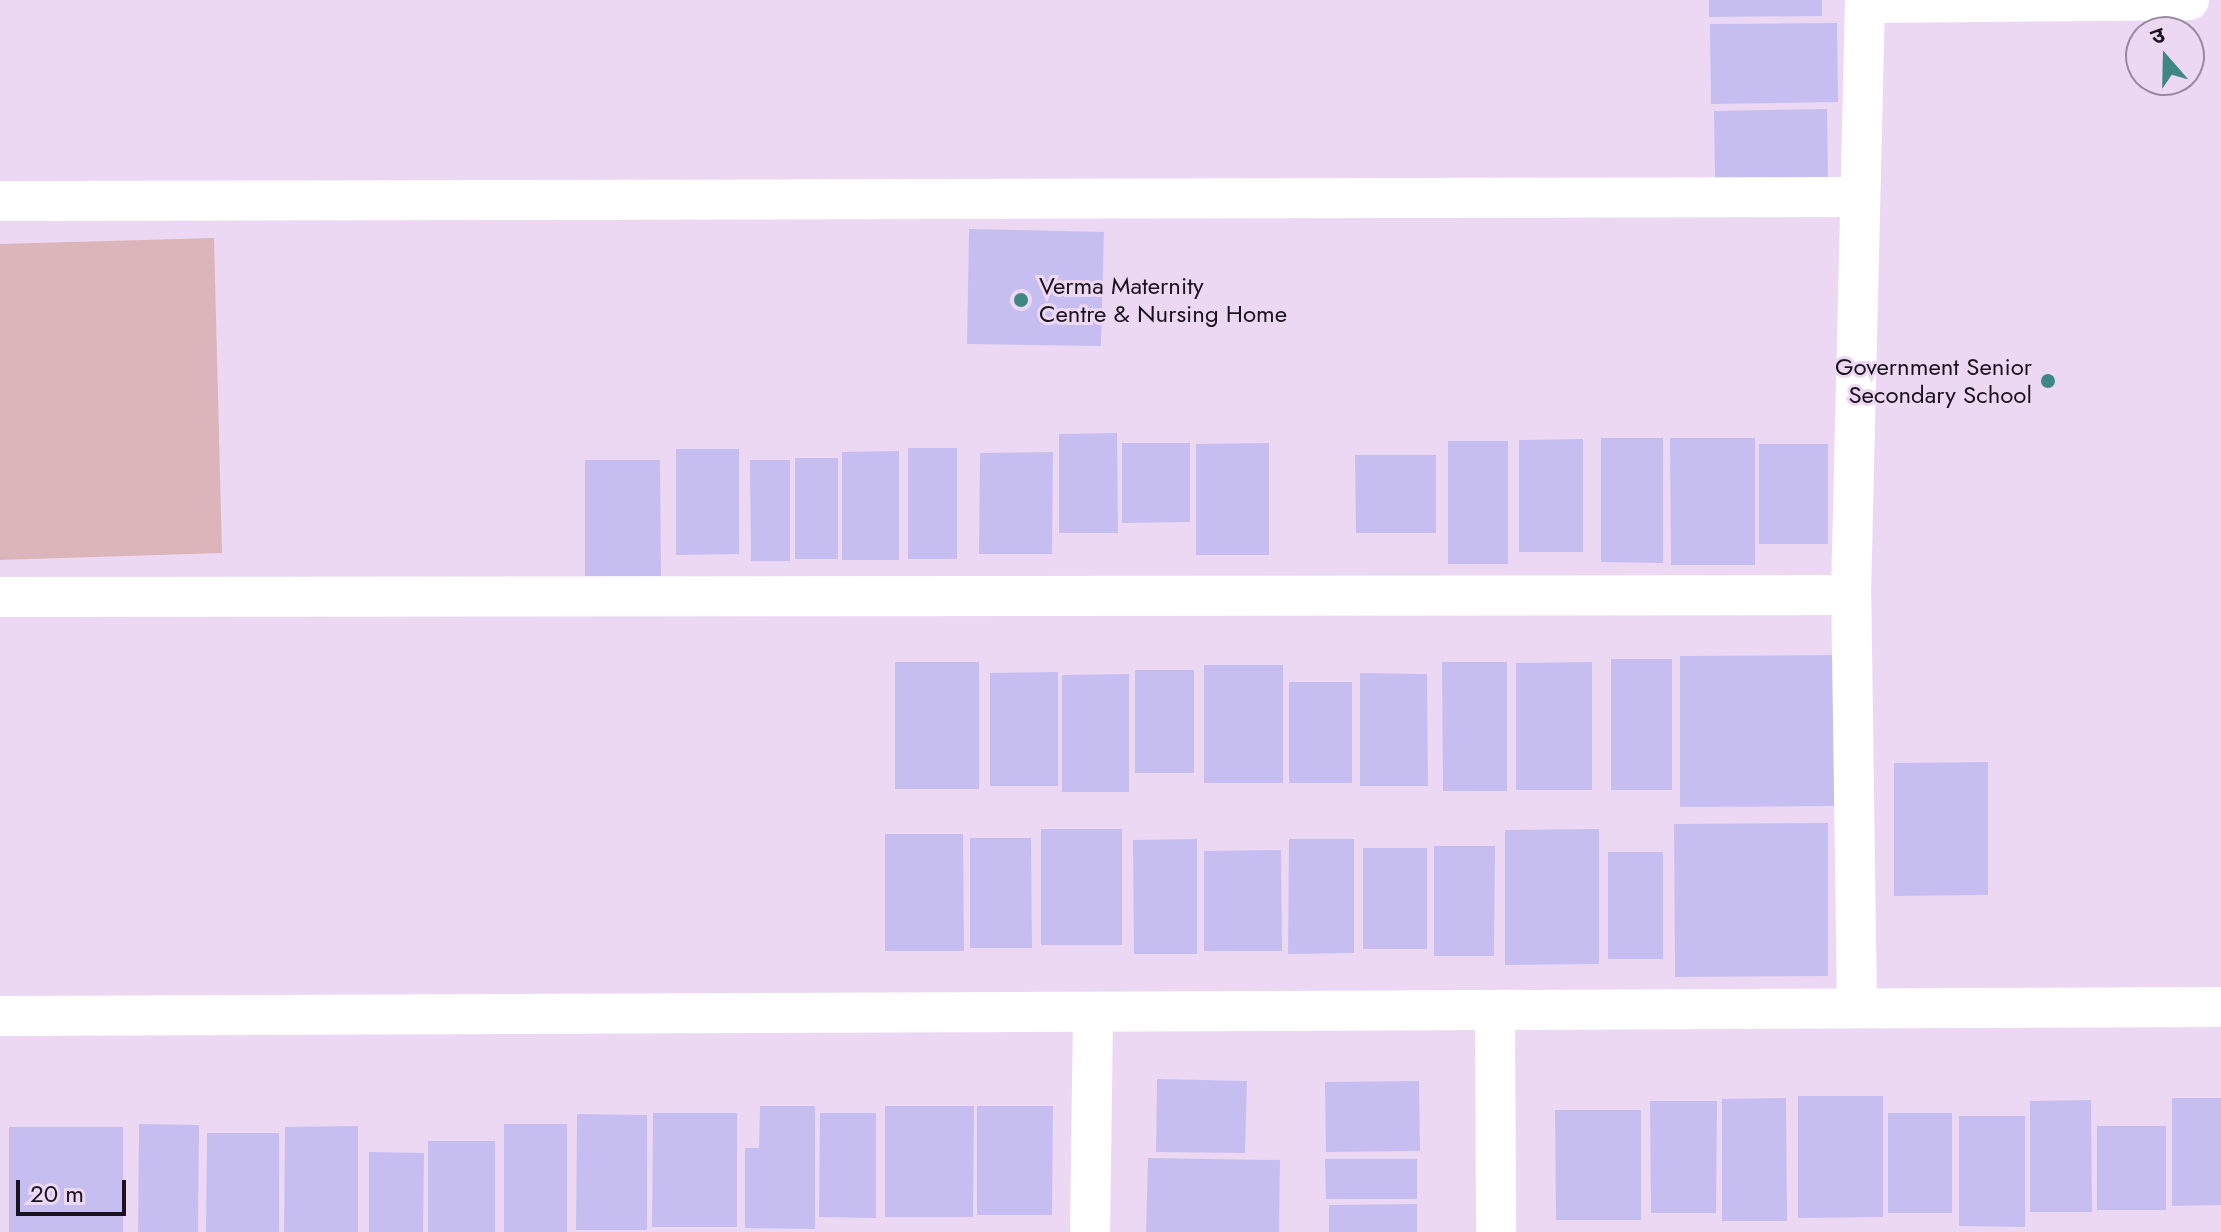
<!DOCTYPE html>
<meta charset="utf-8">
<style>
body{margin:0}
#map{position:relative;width:2221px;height:1232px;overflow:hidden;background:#edd8f4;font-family:Jost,"Noto Sans Devanagari",sans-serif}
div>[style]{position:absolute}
.green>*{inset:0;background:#dcb5bb}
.building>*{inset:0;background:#c6bef1}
.street>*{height:40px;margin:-20px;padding:0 20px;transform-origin:20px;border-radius:20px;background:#fff}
.dots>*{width:22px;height:22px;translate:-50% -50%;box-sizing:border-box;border:4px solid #edd8f4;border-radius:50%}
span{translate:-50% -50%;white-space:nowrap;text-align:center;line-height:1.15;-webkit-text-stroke:6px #edd8f4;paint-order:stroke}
.poi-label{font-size:24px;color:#1a121c}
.left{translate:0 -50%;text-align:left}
.right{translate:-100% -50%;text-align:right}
.north{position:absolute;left:2125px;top:16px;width:80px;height:80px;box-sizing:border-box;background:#edd8f4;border:2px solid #99899e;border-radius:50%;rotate:340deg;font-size:22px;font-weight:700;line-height:32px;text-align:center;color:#1a121c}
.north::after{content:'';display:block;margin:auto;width:28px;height:36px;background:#3f8784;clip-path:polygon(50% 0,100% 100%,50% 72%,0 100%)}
.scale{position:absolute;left:16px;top:1180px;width:110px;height:36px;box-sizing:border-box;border:4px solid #1a121c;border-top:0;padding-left:10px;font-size:24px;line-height:28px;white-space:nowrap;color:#1a121c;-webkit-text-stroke:6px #edd8f4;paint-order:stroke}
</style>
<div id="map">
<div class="green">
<div style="clip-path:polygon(214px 238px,222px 553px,0 560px,0 244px)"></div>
</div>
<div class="building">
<div style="clip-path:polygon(1709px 0,1822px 0,1822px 16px,1709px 17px)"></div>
<div style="clip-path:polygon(1837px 23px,1838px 102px,1711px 104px,1710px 24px)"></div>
<div style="clip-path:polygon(1827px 109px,1828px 177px,1715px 178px,1714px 111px)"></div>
<div style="clip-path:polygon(969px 229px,1104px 232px,1101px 346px,967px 344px)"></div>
<div style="clip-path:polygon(1117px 433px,1118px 533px,1059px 533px,1059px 434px)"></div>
<div style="clip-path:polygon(1601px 438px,1663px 438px,1663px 563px,1601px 562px)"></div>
<div style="clip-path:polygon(1670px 438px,1755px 438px,1755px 565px,1671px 565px)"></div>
<div style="clip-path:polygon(1583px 439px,1583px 552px,1519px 552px,1519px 440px)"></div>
<div style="clip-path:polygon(1448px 441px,1508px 441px,1508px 564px,1448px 564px)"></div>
<div style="clip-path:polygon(1122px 443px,1190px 443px,1190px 522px,1122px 523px)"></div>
<div style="clip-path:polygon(1269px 443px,1269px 555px,1196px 555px,1196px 444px)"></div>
<div style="clip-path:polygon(1759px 444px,1828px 444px,1828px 544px,1759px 544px)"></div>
<div style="clip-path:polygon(908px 448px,957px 448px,957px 559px,908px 559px)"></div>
<div style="clip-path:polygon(676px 449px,739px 449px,739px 554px,676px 555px)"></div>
<div style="clip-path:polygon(899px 451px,899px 560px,842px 560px,842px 452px)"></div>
<div style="clip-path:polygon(1053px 452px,1052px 554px,979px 554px,980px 453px)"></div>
<div style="clip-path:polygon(1355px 455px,1436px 455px,1436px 533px,1356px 533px)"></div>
<div style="clip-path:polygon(795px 458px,838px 458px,838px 559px,795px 559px)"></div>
<div style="clip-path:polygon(585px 460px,660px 460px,661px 576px,585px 576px)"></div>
<div style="clip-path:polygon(750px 460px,790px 460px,790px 561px,751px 561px)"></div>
<div style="clip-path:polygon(1840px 655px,1840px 806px,1680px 807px,1680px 656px)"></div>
<div style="clip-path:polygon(1611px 659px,1672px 659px,1672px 790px,1611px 790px)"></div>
<div style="clip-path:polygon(895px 662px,979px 662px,979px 789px,895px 789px)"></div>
<div style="clip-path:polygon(1442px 662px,1507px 662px,1507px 791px,1443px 791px)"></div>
<div style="clip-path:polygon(1592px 662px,1592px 790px,1516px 790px,1516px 663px)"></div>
<div style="clip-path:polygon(1204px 665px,1283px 665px,1283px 783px,1204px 783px)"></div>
<div style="clip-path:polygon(1135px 670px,1194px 670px,1194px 773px,1135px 773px)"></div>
<div style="clip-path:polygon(1058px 672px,1058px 786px,990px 786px,990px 673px)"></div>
<div style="clip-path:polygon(1360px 673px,1427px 674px,1428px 786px,1360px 786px)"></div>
<div style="clip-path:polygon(1129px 674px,1129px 792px,1062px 792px,1062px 675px)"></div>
<div style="clip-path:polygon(1289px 682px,1352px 682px,1352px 783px,1289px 783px)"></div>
<div style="clip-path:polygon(1988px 762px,1988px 895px,1894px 896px,1894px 763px)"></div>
<div style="clip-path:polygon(1828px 823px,1828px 976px,1675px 977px,1674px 824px)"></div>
<div style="clip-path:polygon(1041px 829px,1122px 829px,1122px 945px,1041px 945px)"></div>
<div style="clip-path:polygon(1599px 829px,1599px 964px,1505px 965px,1505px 830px)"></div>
<div style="clip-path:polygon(885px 834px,963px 834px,964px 951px,885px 951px)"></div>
<div style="clip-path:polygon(970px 838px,1031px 838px,1032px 948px,970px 948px)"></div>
<div style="clip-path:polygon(1197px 839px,1197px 954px,1134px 954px,1133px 840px)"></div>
<div style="clip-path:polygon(1289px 839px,1354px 839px,1354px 953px,1288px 954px)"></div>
<div style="clip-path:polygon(1434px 846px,1495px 846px,1494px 956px,1434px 956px)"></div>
<div style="clip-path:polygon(1363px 848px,1427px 848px,1427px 949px,1363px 949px)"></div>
<div style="clip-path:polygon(1281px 850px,1282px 951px,1204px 951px,1204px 851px)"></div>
<div style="clip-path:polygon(1608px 852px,1663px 852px,1663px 959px,1608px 959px)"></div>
<div style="clip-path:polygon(1157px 1079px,1247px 1081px,1245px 1153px,1156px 1152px)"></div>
<div style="clip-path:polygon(1419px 1081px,1420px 1151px,1326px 1152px,1325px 1082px)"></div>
<div style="clip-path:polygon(1798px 1096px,1883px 1096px,1883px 1217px,1798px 1218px)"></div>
<div style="clip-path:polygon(1786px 1098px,1787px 1221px,1722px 1221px,1722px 1099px)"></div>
<div style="clip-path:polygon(2172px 1098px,2221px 1098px,2221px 1205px,2172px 1206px)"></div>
<div style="clip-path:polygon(2091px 1100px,2092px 1212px,2030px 1212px,2030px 1101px)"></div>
<div style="clip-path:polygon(1650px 1101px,1717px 1101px,1716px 1213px,1651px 1213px)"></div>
<div style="clip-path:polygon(760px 1106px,815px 1106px,815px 1229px,745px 1228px,745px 1148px,759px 1148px)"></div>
<div style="clip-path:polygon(885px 1106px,974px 1106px,973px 1217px,885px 1217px)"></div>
<div style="clip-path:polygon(977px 1106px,1053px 1106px,1052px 1215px,977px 1215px)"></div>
<div style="clip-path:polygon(1555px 1110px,1641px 1110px,1641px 1220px,1556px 1220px)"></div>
<div style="clip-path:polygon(653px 1113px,737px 1113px,737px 1227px,652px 1227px)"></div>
<div style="clip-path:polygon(820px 1113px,876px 1113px,876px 1218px,819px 1217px)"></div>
<div style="clip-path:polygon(1888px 1113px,1952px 1113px,1952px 1213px,1888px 1213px)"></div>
<div style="clip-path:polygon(577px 1114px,647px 1115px,647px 1230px,576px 1230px)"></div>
<div style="clip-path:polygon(1959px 1116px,2025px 1116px,2025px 1227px,1959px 1226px)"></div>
<div style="clip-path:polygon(139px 1124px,199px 1125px,198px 1232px,138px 1232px)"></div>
<div style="clip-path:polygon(504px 1124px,567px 1124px,567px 1232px,504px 1232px)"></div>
<div style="clip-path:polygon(358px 1126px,358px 1232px,284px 1232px,285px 1127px)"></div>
<div style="clip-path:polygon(2097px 1126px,2166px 1126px,2166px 1210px,2097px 1210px)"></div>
<div style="clip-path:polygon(9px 1127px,123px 1127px,123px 1232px,9px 1232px)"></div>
<div style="clip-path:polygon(207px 1133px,279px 1133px,279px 1232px,206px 1232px)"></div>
<div style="clip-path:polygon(428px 1141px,495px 1141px,495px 1232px,428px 1232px)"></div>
<div style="clip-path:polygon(369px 1152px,424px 1153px,423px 1232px,369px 1232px)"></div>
<div style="clip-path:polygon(1148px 1158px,1280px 1160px,1279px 1232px,1146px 1232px)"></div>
<div style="clip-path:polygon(1325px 1159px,1417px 1159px,1417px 1199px,1326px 1199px)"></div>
<div style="clip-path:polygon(1417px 1204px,1417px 1232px,1329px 1232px,1329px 1205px)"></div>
</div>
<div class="street">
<div style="left:1865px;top:3px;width:324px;rotate:-0.5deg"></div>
<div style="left:0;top:201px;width:1859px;rotate:-0.12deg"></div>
<div style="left:0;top:597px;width:1851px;rotate:-0.06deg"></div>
<div style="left:1857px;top:1008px;width:413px;rotate:-90.8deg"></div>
<div style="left:1851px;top:595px;width:595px;rotate:-88.65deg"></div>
<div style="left:1495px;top:1011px;width:221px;rotate:89.7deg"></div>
<div style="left:0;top:1016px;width:2221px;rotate:-0.23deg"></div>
<div style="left:1090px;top:1232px;width:219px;rotate:-89.2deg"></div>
</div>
<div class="dots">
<div style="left:1021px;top:300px;background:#3f8784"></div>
<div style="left:2048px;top:381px;background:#3f8784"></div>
</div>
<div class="poi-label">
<span class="left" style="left:1039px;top:300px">Verma Maternity<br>Centre &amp; Nursing Home</span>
<span class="right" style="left:2032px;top:381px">Government Senior<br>Secondary School</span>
</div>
<div class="north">उ</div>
<div class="scale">20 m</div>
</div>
